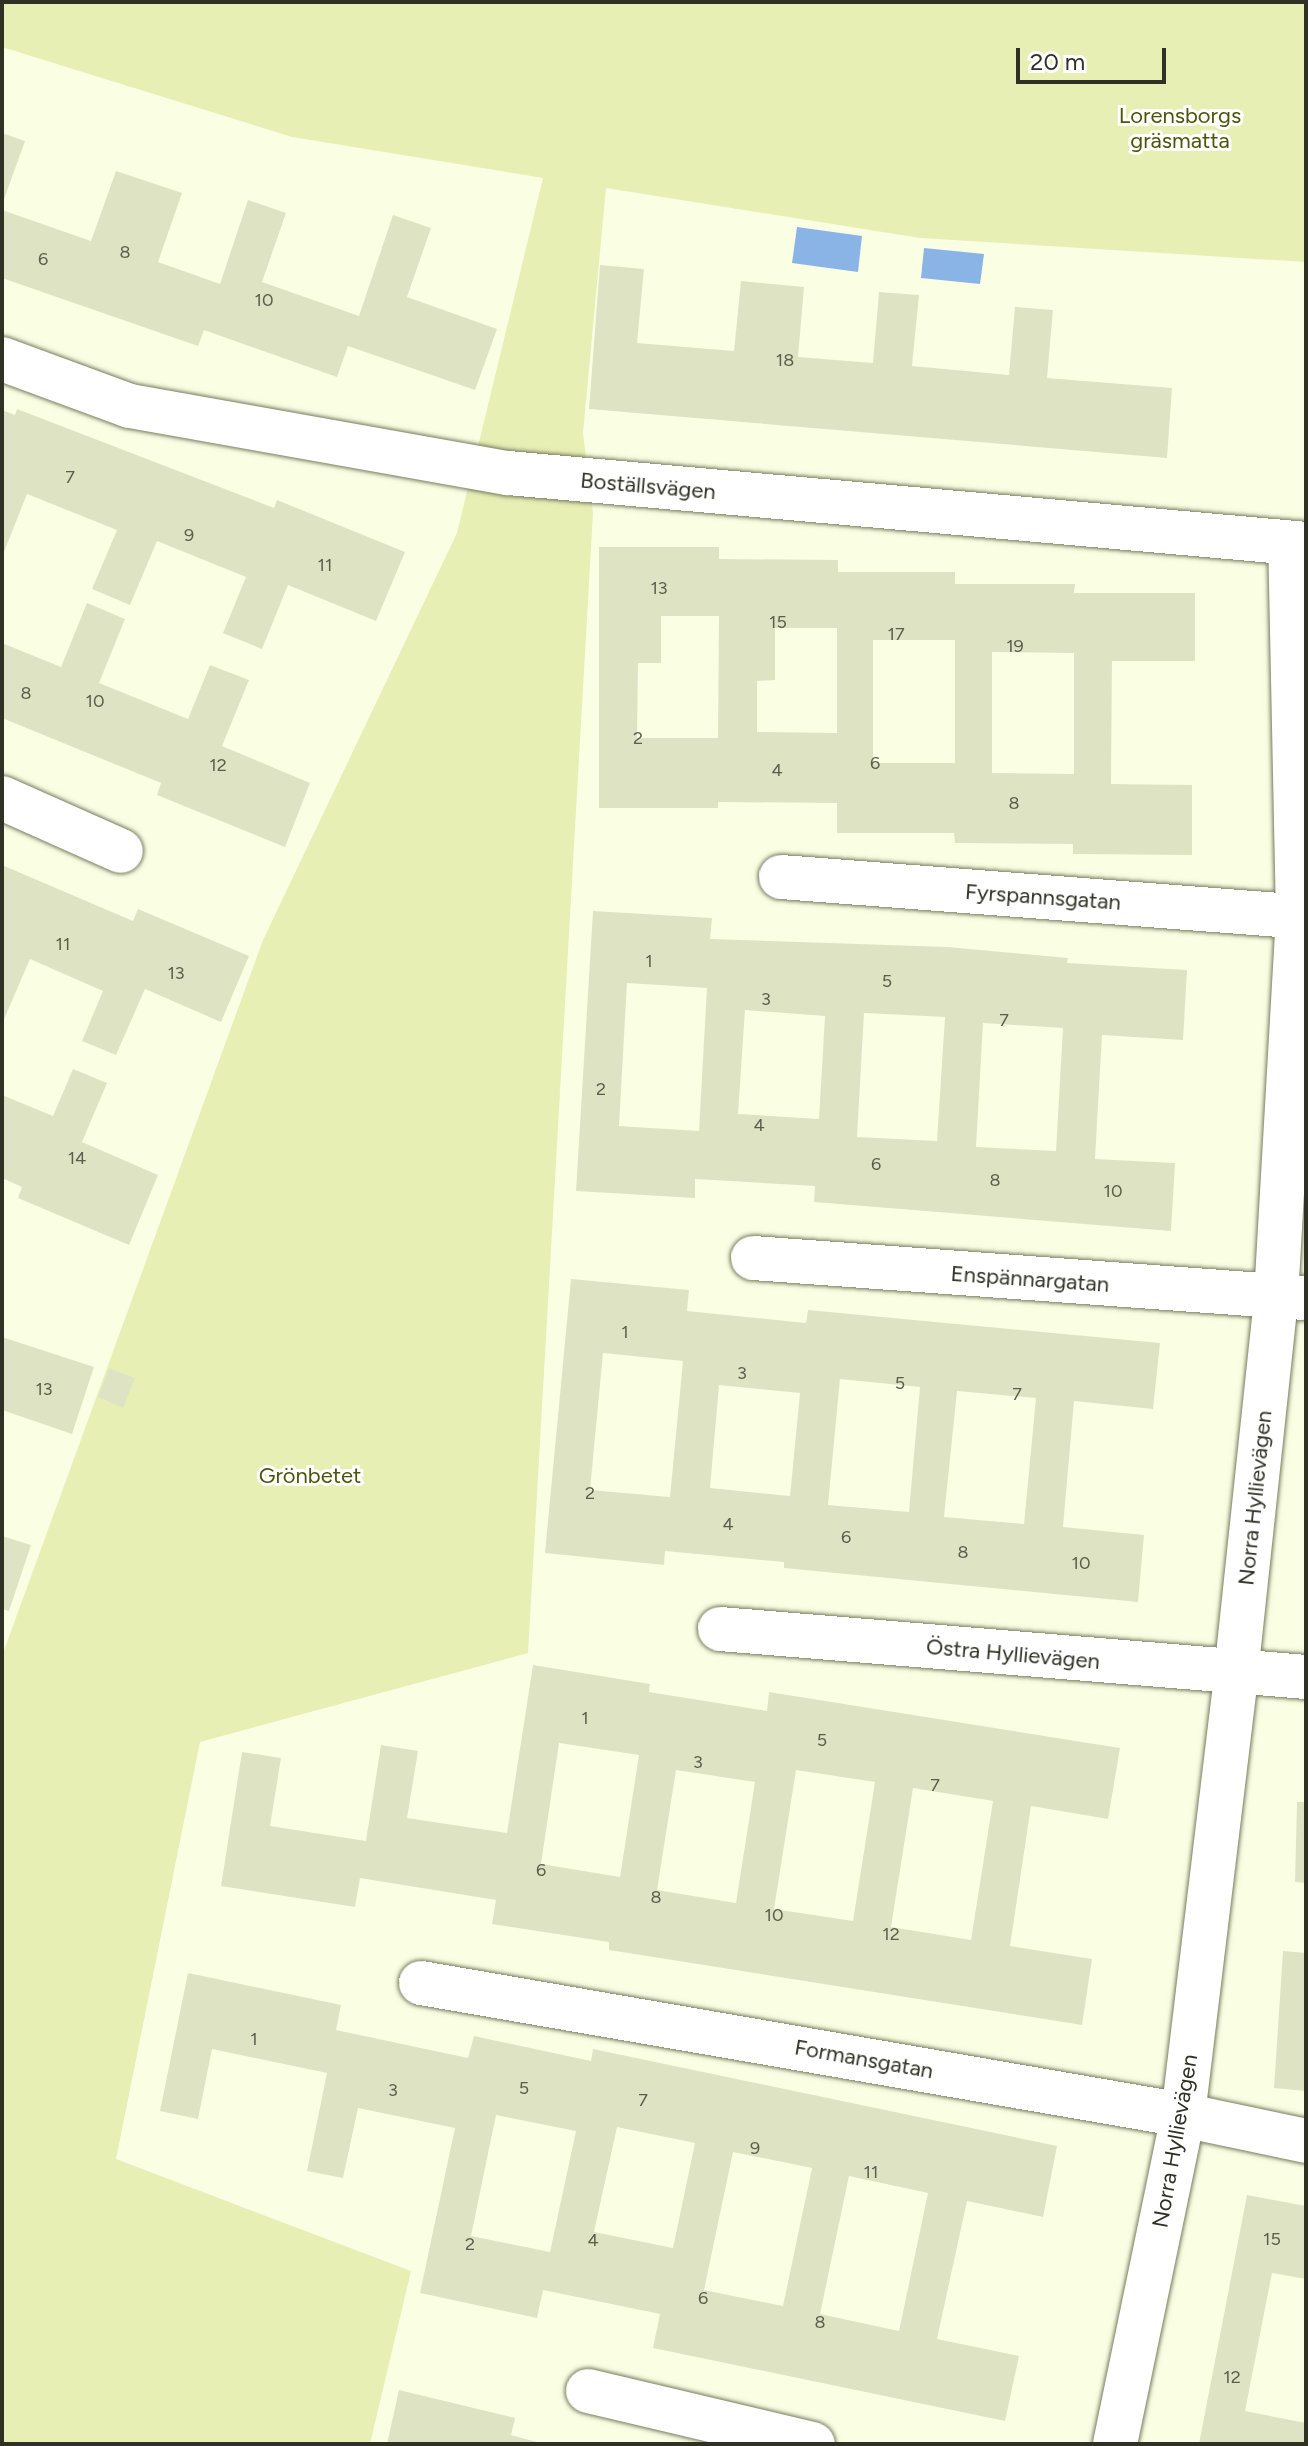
<!DOCTYPE html>
<meta charset="utf-8">
<style>
body{margin:0}
#map{position:relative;width:1308px;height:2446px;overflow:hidden;background:#faffe4;font-family:Figtree,sans-serif}
div>[style]{position:absolute}
.green>*{inset:0;background:#e7efb5}
.water>*{inset:0;background:#8bb4e6}
.building>*{inset:0;background:#dee4c3}
.roads{filter:drop-shadow(0 0 2px #787c5f) drop-shadow(0 0 2px #787c5f)}
.minor>*{height:44px;margin:-22px;padding:0 22px;transform-origin:22px;border-radius:22px;background:#fff}
span{translate:-50% -50%;white-space:nowrap;text-align:center;line-height:1.15;-webkit-text-stroke:6px #fff;paint-order:stroke}
.number-label{font-size:18px;color:#5b5e4c}
.number-label span{-webkit-text-stroke-width:0}
.park-label{font-size:22px;color:#4e5408}
.street-label{font-size:22px;color:#2f3124}
.frame{position:absolute;inset:0;border:4px solid #2f3124;pointer-events:none}
.scale{position:absolute;left:1016px;top:48px;width:150px;height:36px;box-sizing:border-box;border:4px solid #2f3124;border-top:0;padding-left:10px;font-size:24px;line-height:28px;white-space:nowrap;color:#2f3124;-webkit-text-stroke:6px #fff;paint-order:stroke}
</style>
<div id="map">
<div class="green">
<div style="clip-path:polygon(2px 2px,1306px 2px,1306px 262px,920px 238px,606px 188px,583px 433px,593px 513px,528px 1653px,200px 1742px,116px 2159px,411px 2271px,370px 2444px,2px 2444px,2px 1656px,263px 940px,457px 533px,543px 178px,292px 137px,2px 47px)"></div>
</div>
<div class="water">
<div style="clip-path:polygon(797px 227px,862px 236px,858px 272px,792px 263px)"></div>
<div style="clip-path:polygon(924px 248px,984px 254px,980px 284px,921px 278px)"></div>
</div>
<div class="building">
<div style="clip-path:polygon(2px 133px,25px 141px,2px 205px)"></div>
<div style="clip-path:polygon(116px 171px,182px 193px,158px 262px,220px 284px,248px 200px,286px 213px,262px 282px,359px 316px,393px 215px,431px 228px,407px 297px,497px 329px,475px 390px,348px 346px,337px 377px,204px 330px,198px 346px,2px 278px,2px 210px,91px 241px)"></div>
<div style="clip-path:polygon(600px 265px,644px 269px,637px 343px,734px 351px,741px 281px,804px 287px,798px 357px,873px 363px,879px 292px,919px 295px,912px 366px,1009px 375px,1015px 307px,1053px 310px,1047px 378px,1172px 388px,1167px 458px,589px 409px)"></div>
<div style="clip-path:polygon(17px 409px,274px 508px,277px 500px,405px 552px,376px 621px,288px 585px,262px 649px,223px 633px,246px 577px,157px 541px,130px 605px,92px 589px,117px 530px,27px 494px,2px 557px,2px 410px,15px 415px)"></div>
<div style="clip-path:polygon(evenodd,599px 547px,719px 547px,719px 559px,838px 560px,838px 572px,955px 572px,955px 584px,1075px 584px,1074px 593px,1195px 593px,1195px 661px,1112px 661px,1111px 784px,1192px 785px,1192px 855px,1073px 854px,1073px 844px,955px 843px,954px 833px,837px 833px,837px 803px,718px 802px,718px 808px,599px 808px,599px 547px,661px 616px,719px 616px,718px 738px,637px 738px,638px 663px,661px 663px,661px 616px,599px 547px,775px 628px,837px 628px,837px 733px,757px 732px,757px 681px,775px 680px,775px 628px,599px 547px,873px 640px,955px 640px,955px 763px,873px 763px,873px 640px,599px 547px,992px 652px,1074px 653px,1074px 774px,992px 773px,992px 652px)"></div>
<div style="clip-path:polygon(87px 603px,125px 619px,99px 683px,188px 719px,210px 665px,249px 680px,222px 746px,310px 783px,285px 847px,157px 795px,161px 783px,2px 718px,2px 643px,61px 667px)"></div>
<div style="clip-path:polygon(2px 865px,133px 921px,138px 909px,249px 956px,221px 1022px,145px 989px,116px 1055px,82px 1041px,103px 991px,30px 959px,2px 1024px)"></div>
<div style="clip-path:polygon(evenodd,593px 911px,712px 918px,710px 939px,948px 947px,1068px 958px,1067px 963px,1187px 970px,1183px 1040px,1102px 1035px,1095px 1159px,1175px 1163px,1171px 1231px,814px 1202px,815px 1186px,695px 1179px,695px 1198px,576px 1191px,593px 911px,627px 983px,707px 988px,699px 1131px,619px 1126px,627px 983px,593px 911px,745px 1010px,825px 1016px,819px 1119px,738px 1114px,745px 1010px,593px 911px,864px 1013px,945px 1017px,937px 1141px,857px 1137px,864px 1013px,593px 911px,983px 1023px,1063px 1028px,1056px 1151px,976px 1147px,983px 1023px)"></div>
<div style="clip-path:polygon(73px 1069px,107px 1083px,82px 1142px,158px 1175px,129px 1245px,18px 1198px,22px 1187px,2px 1178px,2px 1095px,53px 1116px)"></div>
<div style="clip-path:polygon(evenodd,571px 1279px,689px 1290px,687px 1311px,806px 1323px,808px 1310px,1160px 1343px,1153px 1409px,1074px 1401px,1063px 1527px,1144px 1535px,1138px 1602px,784px 1568px,784px 1562px,665px 1551px,664px 1565px,545px 1553px,571px 1279px,603px 1353px,683px 1361px,670px 1497px,590px 1490px,603px 1353px,571px 1279px,840px 1379px,920px 1387px,909px 1512px,828px 1505px,840px 1379px,571px 1279px,719px 1385px,800px 1393px,790px 1496px,710px 1488px,719px 1385px,571px 1279px,957px 1391px,1036px 1398px,1024px 1524px,944px 1517px,957px 1391px)"></div>
<div style="clip-path:polygon(2px 1337px,94px 1367px,72px 1434px,2px 1410px)"></div>
<div style="clip-path:polygon(109px 1368px,135px 1378px,123px 1408px,98px 1397px)"></div>
<div style="clip-path:polygon(2px 1536px,31px 1545px,9px 1611px,2px 1609px)"></div>
<div style="clip-path:polygon(evenodd,533px 1665px,650px 1684px,649px 1692px,767px 1711px,769px 1692px,1120px 1748px,1108px 1819px,1031px 1806px,1010px 1946px,1092px 1959px,1082px 2025px,609px 1950px,609px 1942px,492px 1924px,496px 1900px,360px 1878px,355px 1907px,221px 1886px,242px 1752px,281px 1758px,270px 1826px,366px 1841px,381px 1745px,418px 1751px,407px 1818px,507px 1833px,533px 1665px,559px 1743px,639px 1755px,620px 1877px,541px 1864px,559px 1743px,533px 1665px,676px 1770px,755px 1782px,736px 1903px,657px 1890px,676px 1770px,533px 1665px,796px 1770px,875px 1782px,853px 1921px,774px 1909px,796px 1770px,533px 1665px,913px 1788px,993px 1801px,971px 1940px,891px 1927px,913px 1788px)"></div>
<div style="clip-path:polygon(1297px 1802px,1306px 1802px,1306px 1883px,1295px 1882px)"></div>
<div style="clip-path:polygon(1283px 1951px,1306px 1953px,1306px 2091px,1274px 2088px)"></div>
<div style="clip-path:polygon(evenodd,188px 1973px,341px 2005px,336px 2030px,468px 2058px,474px 2036px,591px 2061px,593px 2049px,1057px 2146px,1043px 2217px,967px 2201px,937px 2339px,1019px 2356px,1005px 2421px,653px 2348px,660px 2314px,543px 2290px,537px 2318px,420px 2293px,455px 2128px,358px 2108px,343px 2178px,307px 2171px,327px 2073px,212px 2049px,198px 2119px,160px 2111px,188px 1973px,496px 2115px,576px 2131px,550px 2252px,471px 2236px,496px 2115px,188px 1973px,617px 2127px,695px 2143px,673px 2248px,594px 2232px,617px 2127px,188px 1973px,733px 2152px,812px 2168px,783px 2306px,704px 2290px,733px 2152px,188px 1973px,849px 2176px,928px 2193px,899px 2331px,820px 2314px,849px 2176px)"></div>
<div style="clip-path:polygon(1247px 2195px,1306px 2206px,1306px 2279px,1272px 2273px,1245px 2411px,1306px 2423px,1306px 2444px,1199px 2444px)"></div>
<div style="clip-path:polygon(399px 2390px,515px 2418px,511px 2435px,544px 2444px,387px 2444px)"></div>
</div>
<div class="roads">
<div class="minor">
<div style="left:2px;top:359px;width:136px;rotate:20.2deg"></div>
<div style="left:130px;top:406px;width:384px;rotate:10.1deg"></div>
<div style="left:508px;top:473px;width:801px;rotate:5.08deg"></div>
<div style="left:2px;top:798px;width:130px;rotate:24deg"></div>
<div style="left:781px;top:877px;width:527px;rotate:4.36deg"></div>
<div style="left:753px;top:1258px;width:552px;rotate:4.15deg"></div>
<div style="left:720px;top:1629px;width:588px;rotate:4.68deg"></div>
<div style="left:421px;top:1983px;width:773px;rotate:9.83deg"></div>
<div style="left:1183px;top:2115px;width:126px;rotate:11.9deg"></div>
<div style="left:588px;top:2391px;width:231px;rotate:13.3deg"></div>
<div style="left:1115px;top:2444px;width:336px;rotate:-78.3deg"></div>
<div style="left:1183px;top:2115px;width:444px;rotate:-83.1deg"></div>
<div style="left:1236px;top:1674px;width:379px;rotate:-83.9deg"></div>
<div style="left:1276px;top:1297px;width:381px;rotate:-86.7deg"></div>
<div style="left:1298px;top:917px;width:374px;rotate:-91.2deg"></div>
</div>
</div>
<div class="number-label">
<span style="left:125px;top:252px">8</span>
<span style="left:43px;top:259px">6</span>
<span style="left:264px;top:300px">10</span>
<span style="left:785px;top:360px">18</span>
<span style="left:70px;top:477px">7</span>
<span style="left:189px;top:535px">9</span>
<span style="left:325px;top:565px">11</span>
<span style="left:659px;top:588px">13</span>
<span style="left:778px;top:622px">15</span>
<span style="left:896px;top:634px">17</span>
<span style="left:1015px;top:646px">19</span>
<span style="left:26px;top:693px">8</span>
<span style="left:95px;top:701px">10</span>
<span style="left:638px;top:738px">2</span>
<span style="left:875px;top:763px">6</span>
<span style="left:218px;top:765px">12</span>
<span style="left:777px;top:770px">4</span>
<span style="left:1014px;top:803px">8</span>
<span style="left:63px;top:944px">11</span>
<span style="left:649px;top:961px">1</span>
<span style="left:176px;top:973px">13</span>
<span style="left:887px;top:981px">5</span>
<span style="left:766px;top:999px">3</span>
<span style="left:1004px;top:1020px">7</span>
<span style="left:601px;top:1089px">2</span>
<span style="left:759px;top:1125px">4</span>
<span style="left:77px;top:1158px">14</span>
<span style="left:876px;top:1164px">6</span>
<span style="left:995px;top:1180px">8</span>
<span style="left:1113px;top:1191px">10</span>
<span style="left:625px;top:1332px">1</span>
<span style="left:742px;top:1373px">3</span>
<span style="left:900px;top:1383px">5</span>
<span style="left:44px;top:1389px">13</span>
<span style="left:1017px;top:1394px">7</span>
<span style="left:590px;top:1493px">2</span>
<span style="left:728px;top:1524px">4</span>
<span style="left:846px;top:1537px">6</span>
<span style="left:963px;top:1552px">8</span>
<span style="left:1081px;top:1563px">10</span>
<span style="left:585px;top:1718px">1</span>
<span style="left:822px;top:1740px">5</span>
<span style="left:698px;top:1762px">3</span>
<span style="left:935px;top:1785px">7</span>
<span style="left:541px;top:1870px">6</span>
<span style="left:656px;top:1897px">8</span>
<span style="left:774px;top:1915px">10</span>
<span style="left:891px;top:1934px">12</span>
<span style="left:254px;top:2039px">1</span>
<span style="left:524px;top:2088px">5</span>
<span style="left:393px;top:2090px">3</span>
<span style="left:643px;top:2100px">7</span>
<span style="left:755px;top:2148px">9</span>
<span style="left:871px;top:2172px">11</span>
<span style="left:1272px;top:2239px">15</span>
<span style="left:593px;top:2240px">4</span>
<span style="left:470px;top:2244px">2</span>
<span style="left:703px;top:2298px">6</span>
<span style="left:820px;top:2322px">8</span>
<span style="left:1232px;top:2377px">12</span>
</div>
<div class="park-label">
<span style="left:1180px;top:128px">Lorensborgs<br>gräsmatta</span>
<span style="left:310px;top:1476px">Grönbetet</span>
</div>
<div class="street-label">
<span style="left:648px;top:486px;rotate:5deg">Boställsvägen</span>
<span style="left:1043px;top:897px;rotate:4deg">Fyrspannsgatan</span>
<span style="left:1030px;top:1279px;rotate:4deg">Enspännargatan</span>
<span style="left:1255px;top:1498px;rotate:-84deg">Norra Hyllievägen</span>
<span style="left:1013px;top:1654px;rotate:5deg">Östra Hyllievägen</span>
<span style="left:864px;top:2059px;rotate:10deg">Formansgatan</span>
<span style="left:1175px;top:2141px;rotate:-80deg">Norra Hyllievägen</span>
</div>
<div class="frame"></div>
<div class="scale">20 m</div>
</div>
